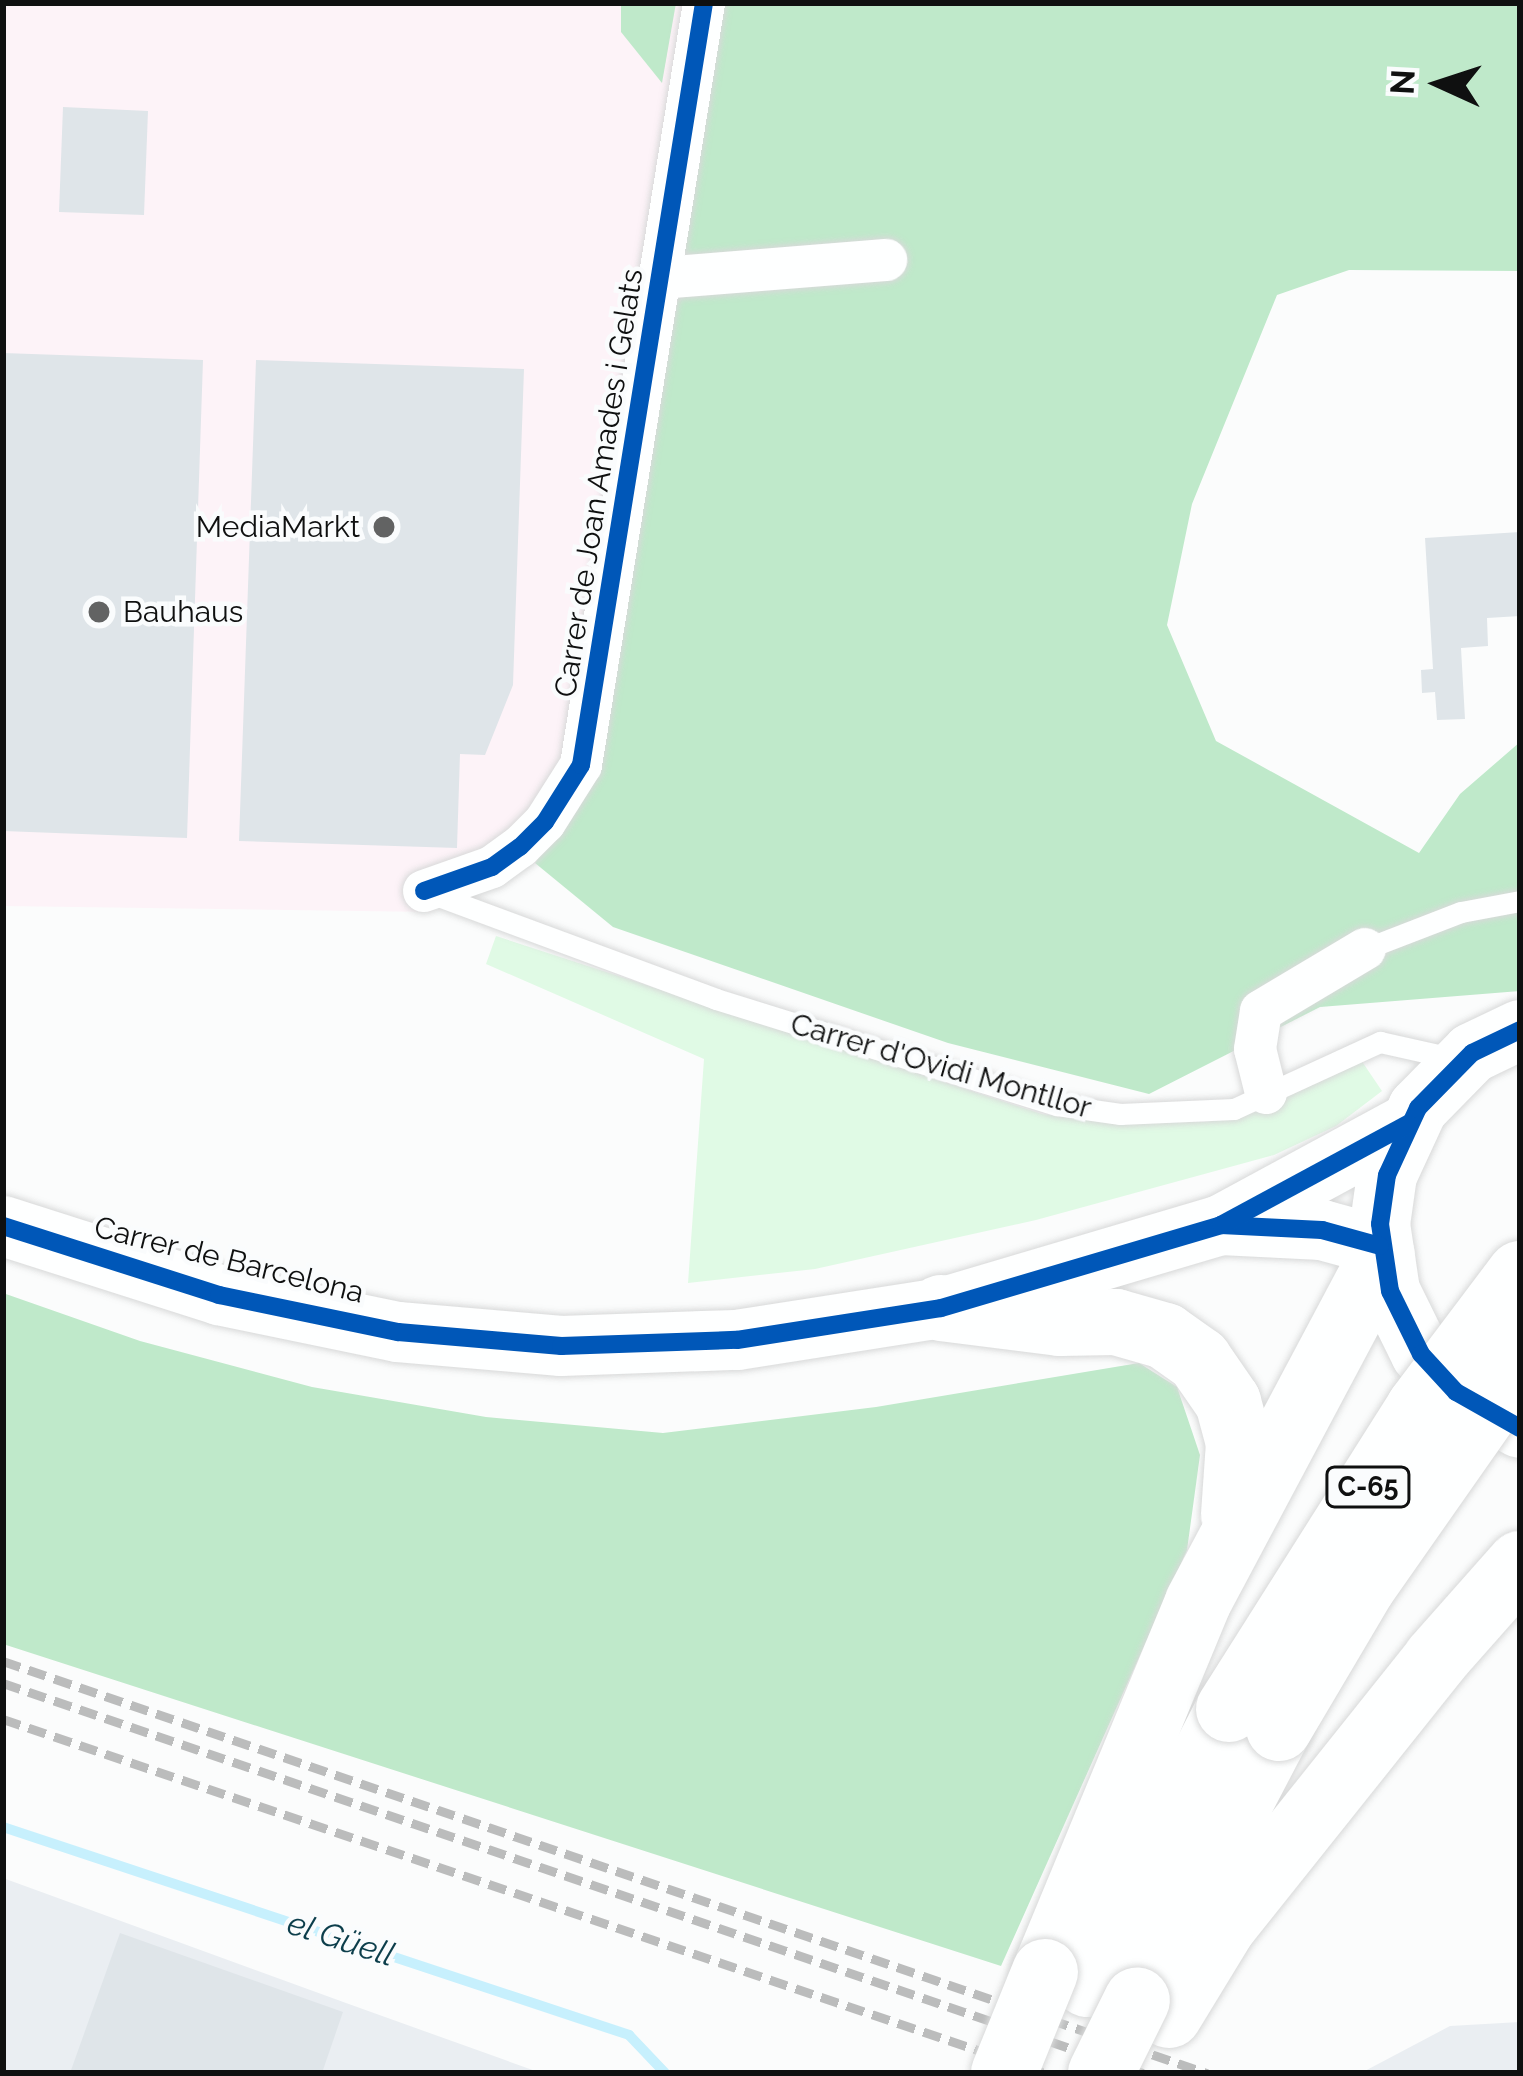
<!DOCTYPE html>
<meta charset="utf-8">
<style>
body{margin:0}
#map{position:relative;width:1523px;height:2076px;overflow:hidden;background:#fbfcfc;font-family:Raleway,sans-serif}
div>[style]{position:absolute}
.commercial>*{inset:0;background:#fdf3f8}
.built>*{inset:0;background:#eaeef2}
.green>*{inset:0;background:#e0fae5}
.forest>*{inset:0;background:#bfe9ca}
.stream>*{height:10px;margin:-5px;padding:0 5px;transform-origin:5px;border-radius:5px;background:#c7f0fd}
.building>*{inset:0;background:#dfe5e9}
.roads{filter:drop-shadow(0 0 3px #d8d9d9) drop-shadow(0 0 3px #d8d9d9)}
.service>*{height:21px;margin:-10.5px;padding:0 10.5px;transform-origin:10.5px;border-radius:10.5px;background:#feffff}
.minor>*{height:42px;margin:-21px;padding:0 21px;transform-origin:21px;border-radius:21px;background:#feffff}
.secondary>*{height:60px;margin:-30px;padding:0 30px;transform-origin:30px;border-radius:30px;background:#feffff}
.trunk>*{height:66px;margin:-33px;padding:0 33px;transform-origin:33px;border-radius:33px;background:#feffff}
.rail>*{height:9px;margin-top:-4.5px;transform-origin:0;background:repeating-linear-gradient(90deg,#bbbcbc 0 18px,transparent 0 27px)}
.bridges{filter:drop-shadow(0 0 3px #d8d9d9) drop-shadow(0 0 3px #d8d9d9)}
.trunk-bridge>*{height:66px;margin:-33px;padding:0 33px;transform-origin:33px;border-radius:33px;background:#feffff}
.cycleway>*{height:18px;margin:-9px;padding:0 9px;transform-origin:9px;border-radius:9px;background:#0057b8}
.dots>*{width:33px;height:33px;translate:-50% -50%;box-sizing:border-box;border:6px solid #fafcfd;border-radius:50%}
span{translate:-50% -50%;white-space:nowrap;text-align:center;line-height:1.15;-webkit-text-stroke:9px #fafcfd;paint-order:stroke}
.shield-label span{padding:3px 9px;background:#fafcfd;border:3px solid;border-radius:9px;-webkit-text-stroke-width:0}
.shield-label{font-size:27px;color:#0f1010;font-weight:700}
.street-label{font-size:30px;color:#0f1010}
.poi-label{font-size:30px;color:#0f1010}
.right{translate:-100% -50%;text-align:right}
.left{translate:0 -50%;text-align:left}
.water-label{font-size:33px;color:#0c3e4b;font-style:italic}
.frame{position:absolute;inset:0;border:6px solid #0f1010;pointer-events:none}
.north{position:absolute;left:1379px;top:24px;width:120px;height:120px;-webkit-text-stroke:9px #fafcfd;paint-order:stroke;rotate:273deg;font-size:33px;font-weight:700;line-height:48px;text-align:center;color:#0f1010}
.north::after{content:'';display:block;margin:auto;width:42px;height:54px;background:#0f1010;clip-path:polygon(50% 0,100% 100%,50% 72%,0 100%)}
</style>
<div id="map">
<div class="commercial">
<div style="clip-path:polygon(3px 3px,720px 3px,678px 297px,594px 777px,535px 863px,430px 912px,3px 906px)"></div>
</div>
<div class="built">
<div style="clip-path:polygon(3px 1878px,346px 2003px,541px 2073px,3px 2073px)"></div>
<div style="clip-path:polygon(1520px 2022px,1520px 2073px,1361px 2073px,1450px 2026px)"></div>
</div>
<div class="green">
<div style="clip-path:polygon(496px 936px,1042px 1114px,1109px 1123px,1204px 1122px,1244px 1116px,1361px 1060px,1382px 1091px,1336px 1126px,1274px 1155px,1036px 1220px,815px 1269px,688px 1283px,704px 1059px,486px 964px)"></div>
</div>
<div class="forest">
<div style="clip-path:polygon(621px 3px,676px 3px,662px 83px,621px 32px)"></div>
<div style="clip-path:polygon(720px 3px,1520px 3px,1520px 271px,1349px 270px,1277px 295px,1192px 504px,1167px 625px,1216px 741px,1419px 853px,1460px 794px,1520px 742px,1520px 991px,1320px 1007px,1149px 1094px,948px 1043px,613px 927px,535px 863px,594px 777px,678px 297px)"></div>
<div style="clip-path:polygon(3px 1293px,140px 1341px,312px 1387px,486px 1417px,663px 1433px,876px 1407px,1139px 1363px,1177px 1387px,1200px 1455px,1187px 1550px,1001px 1966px,3px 1644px)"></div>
</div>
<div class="stream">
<div style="left:3px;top:1827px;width:660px;rotate:18.38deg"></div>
<div style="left:629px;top:2035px;width:52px;rotate:46.5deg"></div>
</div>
<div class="building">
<div style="clip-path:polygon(63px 107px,148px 111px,144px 215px,59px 212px)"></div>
<div style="clip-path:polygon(3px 353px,203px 360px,187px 838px,3px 831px)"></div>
<div style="clip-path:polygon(256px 360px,524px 369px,513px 685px,485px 755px,460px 754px,457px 848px,239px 841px)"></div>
<div style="clip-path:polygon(1520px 532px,1520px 616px,1487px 618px,1488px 646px,1461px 648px,1465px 719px,1437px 720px,1435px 692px,1422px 693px,1421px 670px,1433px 669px,1425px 538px)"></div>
<div style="clip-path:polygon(120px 1933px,343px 2012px,322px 2073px,70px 2073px)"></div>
</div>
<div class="roads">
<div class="service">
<div style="left:430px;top:893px;width:305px;rotate:20.3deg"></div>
<div style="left:716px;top:999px;width:357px;rotate:17.3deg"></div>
<div style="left:1057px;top:1105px;width:64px;rotate:8.1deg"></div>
<div style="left:1120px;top:1114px;width:114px;rotate:-2.5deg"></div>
<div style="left:1234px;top:1109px;width:161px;rotate:-24.7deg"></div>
<div style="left:1380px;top:1042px;width:78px;rotate:12.6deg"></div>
<div style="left:1365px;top:949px;width:103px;rotate:-21.1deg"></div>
<div style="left:1461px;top:912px;width:60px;rotate:-10.6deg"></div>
</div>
<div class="minor">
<div style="left:662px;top:278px;width:225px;rotate:-4.6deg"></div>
<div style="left:424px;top:891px;width:72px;rotate:-19.4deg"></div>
<div style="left:492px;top:867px;width:34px;rotate:-36deg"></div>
<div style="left:520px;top:847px;width:35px;rotate:-45deg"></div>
<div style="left:545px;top:822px;width:67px;rotate:-57.7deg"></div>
<div style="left:581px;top:765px;width:772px;rotate:-80.83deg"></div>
<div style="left:1266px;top:1093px;width:45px;rotate:-104deg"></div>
<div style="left:1255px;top:1049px;width:38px;rotate:-81deg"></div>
<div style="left:1261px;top:1011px;width:121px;rotate:-30.8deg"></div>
</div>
<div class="secondary">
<div style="left:1520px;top:1030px;width:53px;rotate:154.4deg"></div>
<div style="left:1472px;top:1053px;width:77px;rotate:134.5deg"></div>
<div style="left:1418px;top:1108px;width:74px;rotate:114.8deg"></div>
<div style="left:1387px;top:1175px;width:49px;rotate:98.1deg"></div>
<div style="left:1380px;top:1224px;width:68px;rotate:81.5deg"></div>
<div style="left:1390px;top:1291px;width:70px;rotate:63.8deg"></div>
<div style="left:1421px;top:1354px;width:52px;rotate:47.4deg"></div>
<div style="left:1456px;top:1392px;width:73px;rotate:29.4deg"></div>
<div style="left:1221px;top:1225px;width:101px;rotate:2.8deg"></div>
<div style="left:1322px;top:1230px;width:60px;rotate:15.4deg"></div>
<div style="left:3px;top:1226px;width:227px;rotate:17.7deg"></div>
<div style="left:219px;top:1295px;width:183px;rotate:11.7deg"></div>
<div style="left:398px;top:1332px;width:164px;rotate:4.9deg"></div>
<div style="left:561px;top:1346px;width:176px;rotate:-2deg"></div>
<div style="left:737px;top:1340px;width:206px;rotate:-8.9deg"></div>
<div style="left:941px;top:1308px;width:292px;rotate:-16.5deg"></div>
<div style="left:1221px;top:1225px;width:213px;rotate:-28.4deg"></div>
</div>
<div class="trunk">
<div style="left:941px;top:1308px;width:120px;rotate:7.2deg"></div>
<div style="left:1060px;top:1323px;width:56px;rotate:-1deg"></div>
<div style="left:1116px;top:1322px;width:51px;rotate:15.9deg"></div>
<div style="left:1165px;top:1336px;width:42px;rotate:35.2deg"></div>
<div style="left:1199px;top:1360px;width:51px;rotate:55.4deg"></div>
<div style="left:1228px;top:1402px;width:42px;rotate:75deg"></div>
<div style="left:1239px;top:1443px;width:72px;rotate:94deg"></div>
<div style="left:1155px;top:1965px;width:267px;rotate:-62.4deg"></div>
<div style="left:1045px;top:1972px;width:400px;rotate:-67.5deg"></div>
<div style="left:1198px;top:1602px;width:392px;rotate:-62deg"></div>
<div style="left:1087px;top:1984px;width:309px;rotate:-62.7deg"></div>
<div style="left:1169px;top:2015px;width:105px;rotate:-58.6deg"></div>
<div style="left:1224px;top:1925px;width:340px;rotate:-51.4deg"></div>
<div style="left:1436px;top:1659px;width:127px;rotate:-48.5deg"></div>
</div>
</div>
<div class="rail">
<div style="left:3px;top:1661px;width:1273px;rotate:18.89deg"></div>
<div style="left:3px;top:1683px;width:1205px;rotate:18.89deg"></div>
<div style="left:3px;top:1719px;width:1100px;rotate:18.76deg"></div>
</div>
<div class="bridges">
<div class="trunk-bridge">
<div style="left:1229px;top:1709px;width:356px;rotate:-57.7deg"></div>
<div style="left:1419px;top:1408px;width:168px;rotate:-53deg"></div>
<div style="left:1279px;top:1728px;width:165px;rotate:-59.4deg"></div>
<div style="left:1363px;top:1586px;width:274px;rotate:-55deg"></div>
<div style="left:1004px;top:2073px;width:109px;rotate:-67.9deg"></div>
<div style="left:1101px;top:2073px;width:81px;rotate:-63.7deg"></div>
</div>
</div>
<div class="cycleway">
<div style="left:424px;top:891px;width:72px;rotate:-19.4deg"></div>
<div style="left:492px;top:867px;width:34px;rotate:-36deg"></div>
<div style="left:520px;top:847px;width:35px;rotate:-45deg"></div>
<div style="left:545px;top:822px;width:67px;rotate:-57.7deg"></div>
<div style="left:581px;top:765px;width:772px;rotate:-80.83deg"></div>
<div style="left:1520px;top:1030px;width:53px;rotate:154.4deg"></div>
<div style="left:1472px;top:1053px;width:77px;rotate:134.5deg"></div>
<div style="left:1418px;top:1108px;width:74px;rotate:114.8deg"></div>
<div style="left:1387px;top:1175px;width:49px;rotate:98.1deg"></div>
<div style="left:1380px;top:1224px;width:68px;rotate:81.5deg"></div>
<div style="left:1390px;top:1291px;width:70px;rotate:63.8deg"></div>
<div style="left:1421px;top:1354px;width:52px;rotate:47.4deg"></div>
<div style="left:1456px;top:1392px;width:73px;rotate:29.4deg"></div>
<div style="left:1221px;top:1225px;width:101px;rotate:2.8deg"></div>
<div style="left:1322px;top:1230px;width:60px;rotate:15.4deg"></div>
<div style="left:3px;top:1226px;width:227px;rotate:17.7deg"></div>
<div style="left:219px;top:1295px;width:183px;rotate:11.7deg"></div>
<div style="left:398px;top:1332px;width:164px;rotate:4.9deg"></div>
<div style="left:561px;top:1346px;width:176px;rotate:-2deg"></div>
<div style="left:737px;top:1340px;width:206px;rotate:-8.9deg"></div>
<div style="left:941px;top:1308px;width:292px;rotate:-16.5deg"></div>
<div style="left:1221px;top:1225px;width:213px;rotate:-28.4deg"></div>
</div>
<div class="dots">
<div style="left:384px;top:527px;background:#626363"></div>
<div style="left:99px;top:612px;background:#626363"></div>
</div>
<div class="shield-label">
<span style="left:1368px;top:1487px">C-65</span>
</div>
<div class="street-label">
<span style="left:599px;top:483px;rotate:-81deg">Carrer de Joan Amades i Gelats</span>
<span style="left:941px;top:1066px;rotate:16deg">Carrer d'Ovidi Montllor</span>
<span style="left:229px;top:1260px;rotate:14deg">Carrer de Barcelona</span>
</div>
<div class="poi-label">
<span class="right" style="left:360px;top:527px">MediaMarkt</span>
<span class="left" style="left:123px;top:612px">Bauhaus</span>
</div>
<div class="water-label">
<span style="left:341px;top:1939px;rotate:18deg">el Güell</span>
</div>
<div class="frame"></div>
<div class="north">N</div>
</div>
